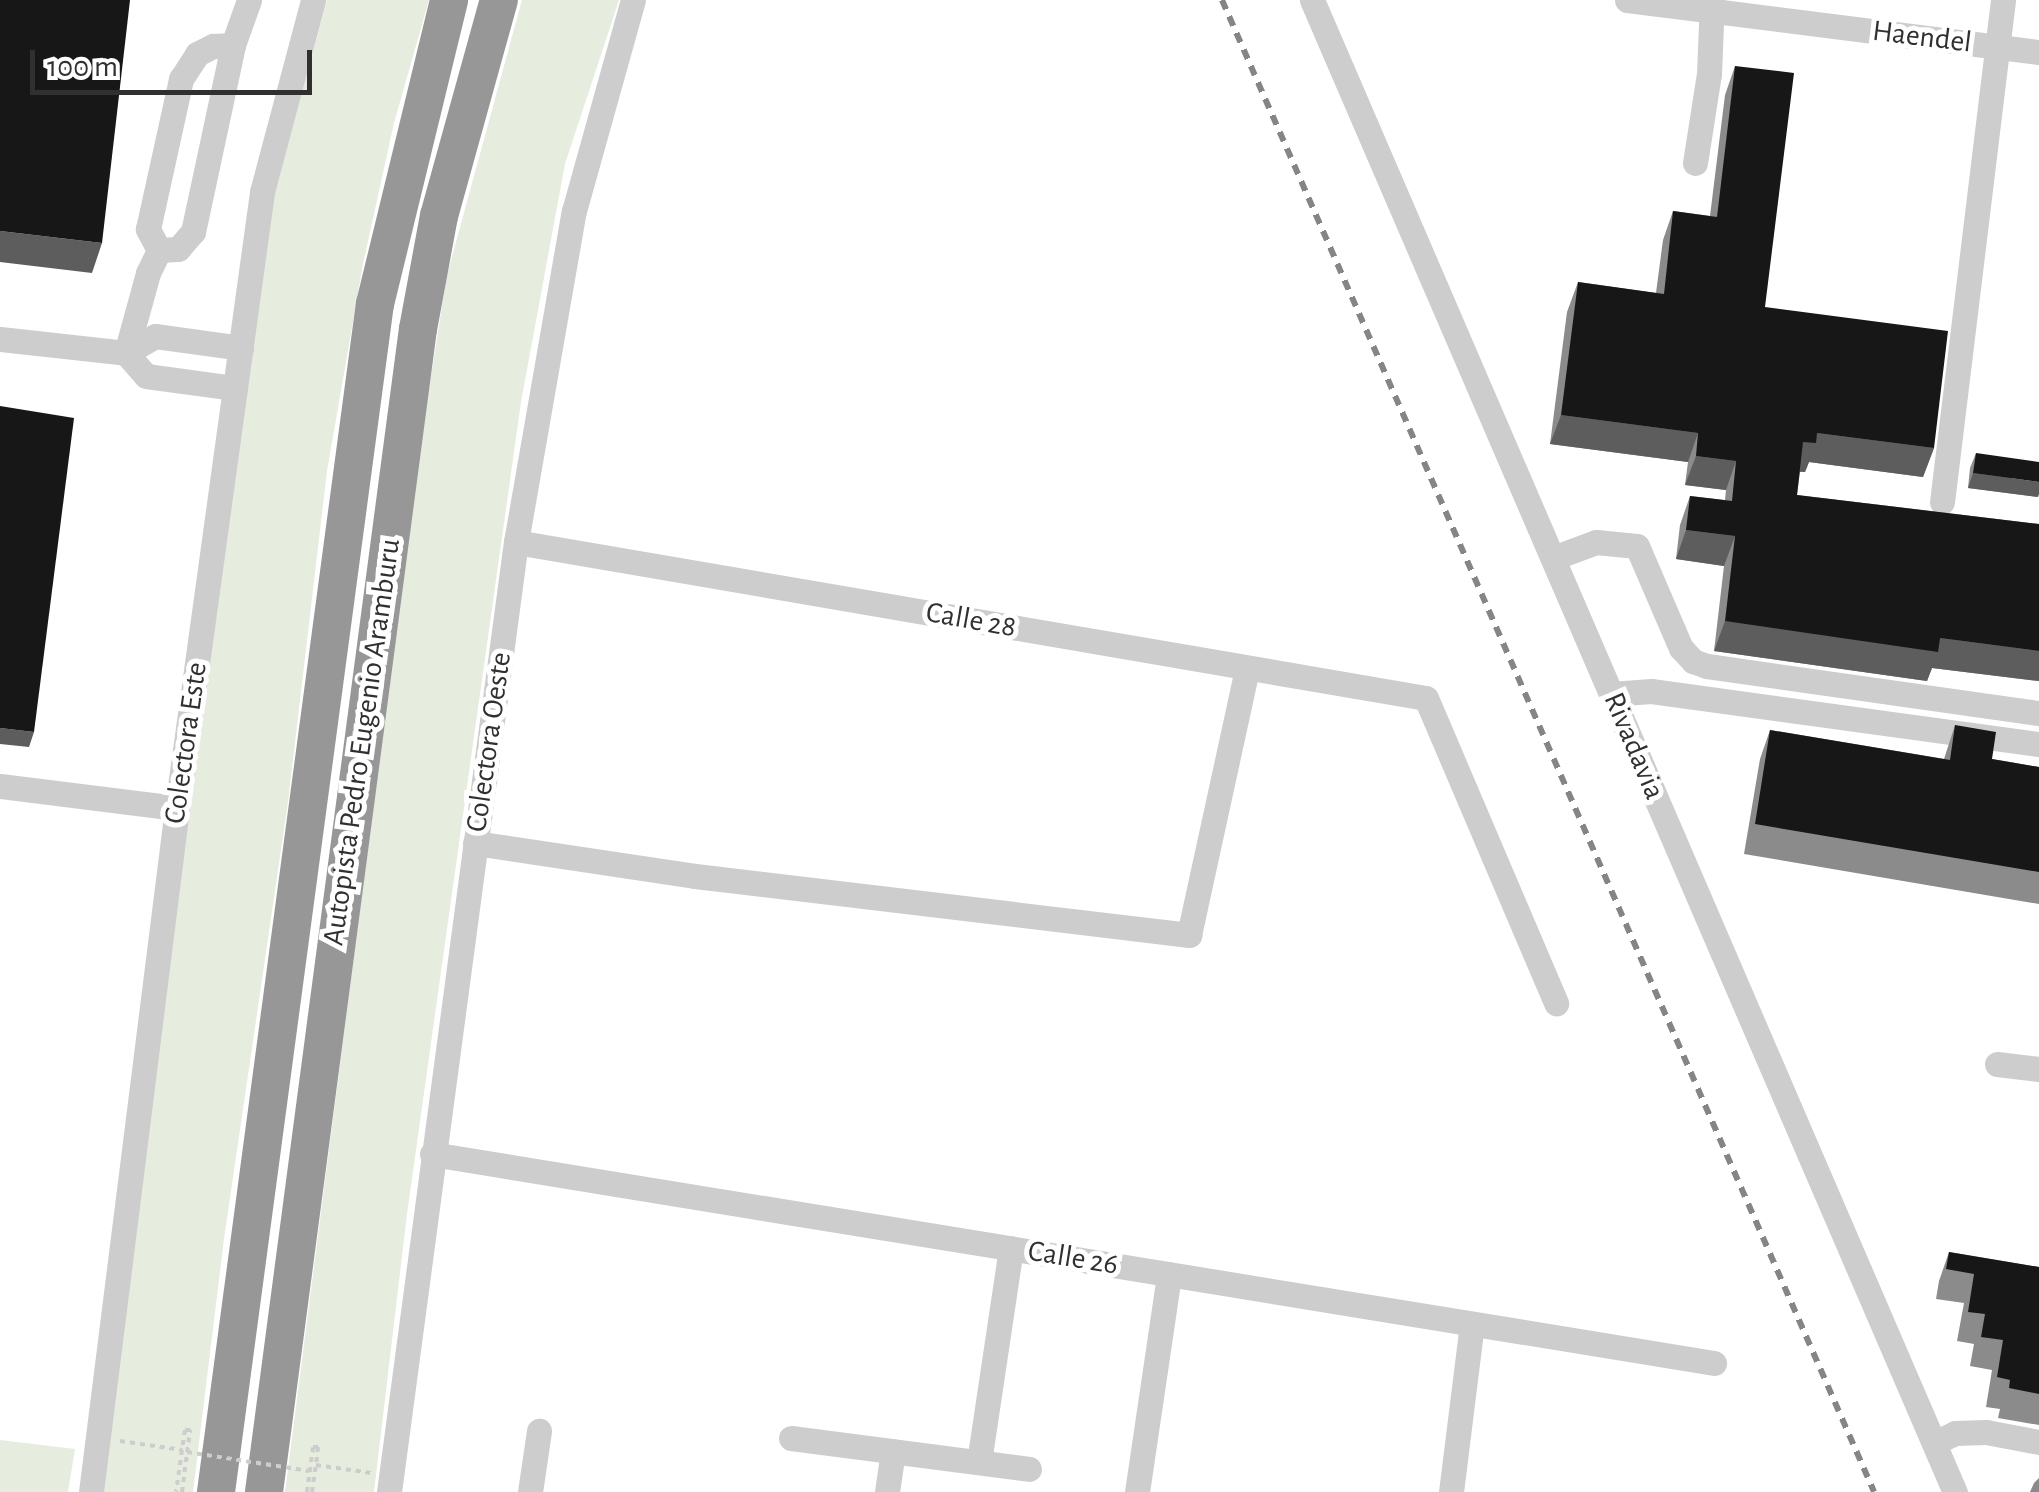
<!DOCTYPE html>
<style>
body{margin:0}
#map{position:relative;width:2039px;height:1492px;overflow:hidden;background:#fff;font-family:"Alegreya Sans",sans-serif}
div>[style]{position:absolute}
.green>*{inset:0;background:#e6ecde}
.path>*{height:4px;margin-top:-2px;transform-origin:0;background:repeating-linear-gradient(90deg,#cdcdcd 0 5px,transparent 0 10px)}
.minor>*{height:25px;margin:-12.5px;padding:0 12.5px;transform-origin:12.5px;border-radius:12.5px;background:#cdcdcd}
.highway>*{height:38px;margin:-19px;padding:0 19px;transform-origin:19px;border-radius:19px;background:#979797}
.rail>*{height:6px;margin-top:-3px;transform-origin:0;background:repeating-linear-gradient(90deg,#858585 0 10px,transparent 0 18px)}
.path-bridge>*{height:4px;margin-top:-2px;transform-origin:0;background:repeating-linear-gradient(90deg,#cdcdcd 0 5px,transparent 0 10px)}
.wall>*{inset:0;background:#8b8b8b}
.shaded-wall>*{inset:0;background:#5d5d5d}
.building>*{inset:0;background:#171717}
span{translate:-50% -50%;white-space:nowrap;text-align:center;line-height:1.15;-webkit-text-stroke:10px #fff;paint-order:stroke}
.street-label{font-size:30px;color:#303030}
.scale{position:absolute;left:30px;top:50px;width:282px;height:45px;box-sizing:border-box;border:5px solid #303030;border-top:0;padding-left:12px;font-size:30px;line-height:35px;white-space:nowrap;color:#303030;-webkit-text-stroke:8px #fff;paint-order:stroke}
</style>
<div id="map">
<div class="green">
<div style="clip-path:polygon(327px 0,429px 0,394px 123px,363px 264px,327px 471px,288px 802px,224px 1239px,193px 1492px,104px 1492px,177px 896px,273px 201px)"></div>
<div style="clip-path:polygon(522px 0,619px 0,565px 164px,521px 402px,407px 1214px,374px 1492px,285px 1492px,418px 458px,447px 275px)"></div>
<div style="clip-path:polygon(0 1440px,75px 1449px,68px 1492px,0 1492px)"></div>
</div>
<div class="path">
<div style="left:120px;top:1441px;width:63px;rotate:8.3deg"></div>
<div style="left:182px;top:1450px;width:42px;rotate:98.1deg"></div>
<div style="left:182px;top:1492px;width:63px;rotate:-82.6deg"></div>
<div style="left:190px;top:1430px;width:5px;rotate:180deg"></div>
<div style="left:185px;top:1430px;width:20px;rotate:99deg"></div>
<div style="left:307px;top:1492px;width:45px;rotate:-82.4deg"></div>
<div style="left:313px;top:1447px;width:5px"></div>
<div style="left:318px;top:1447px;width:18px;rotate:96deg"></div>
<div style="left:312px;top:1492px;width:27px;rotate:-82deg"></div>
<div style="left:316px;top:1465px;width:56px;rotate:8.3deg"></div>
</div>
<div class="minor">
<div style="left:1312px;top:0;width:1625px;rotate:66.69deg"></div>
<div style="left:1627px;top:0;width:415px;rotate:7.2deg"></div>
<div style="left:1695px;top:163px;width:90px;rotate:-81.1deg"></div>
<div style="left:1709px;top:74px;width:74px;rotate:-87.7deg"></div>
<div style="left:159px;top:250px;width:19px;rotate:-3deg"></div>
<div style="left:178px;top:249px;width:23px;rotate:-49deg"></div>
<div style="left:193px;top:232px;width:191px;rotate:-77.9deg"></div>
<div style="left:233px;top:45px;width:48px;rotate:-70.4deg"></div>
<div style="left:159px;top:250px;width:24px;rotate:-118deg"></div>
<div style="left:148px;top:229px;width:154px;rotate:-77.6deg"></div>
<div style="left:181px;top:79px;width:30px;rotate:-57deg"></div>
<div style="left:197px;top:54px;width:18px;rotate:-27deg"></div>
<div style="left:213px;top:46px;width:20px;rotate:-3deg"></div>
<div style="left:0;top:339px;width:127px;rotate:6.3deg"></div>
<div style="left:126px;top:353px;width:34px;rotate:-30deg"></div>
<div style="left:155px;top:336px;width:87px;rotate:7.9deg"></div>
<div style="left:126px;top:353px;width:30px;rotate:49deg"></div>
<div style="left:146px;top:376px;width:90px;rotate:7.7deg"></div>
<div style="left:126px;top:353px;width:83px;rotate:-74.6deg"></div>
<div style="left:148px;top:273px;width:25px;rotate:-64deg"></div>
<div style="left:1942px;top:502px;width:506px;rotate:-83.07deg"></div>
<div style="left:516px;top:542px;width:923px;rotate:9.73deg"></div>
<div style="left:1426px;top:698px;width:332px;rotate:66.9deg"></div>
<div style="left:1553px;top:558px;width:46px;rotate:-20.4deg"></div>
<div style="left:1596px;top:542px;width:41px;rotate:5.6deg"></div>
<div style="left:1637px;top:546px;width:111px;rotate:66.7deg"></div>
<div style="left:1681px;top:648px;width:18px;rotate:47deg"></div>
<div style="left:1693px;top:661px;width:15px;rotate:20deg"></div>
<div style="left:1707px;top:666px;width:335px;rotate:8.1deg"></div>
<div style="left:1611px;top:694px;width:40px;rotate:-4.3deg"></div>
<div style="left:1651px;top:691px;width:392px;rotate:7.8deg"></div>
<div style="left:0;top:786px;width:178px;rotate:7.1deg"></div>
<div style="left:475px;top:843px;width:222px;rotate:8.5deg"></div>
<div style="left:695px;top:876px;width:498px;rotate:6.8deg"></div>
<div style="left:1189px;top:935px;width:273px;rotate:-77.7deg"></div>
<div style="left:1997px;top:1064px;width:42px;rotate:6.8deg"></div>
<div style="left:432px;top:1154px;width:1299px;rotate:9.26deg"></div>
<div style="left:791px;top:1438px;width:240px;rotate:7.4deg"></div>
<div style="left:1934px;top:1443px;width:23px;rotate:-25deg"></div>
<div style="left:1955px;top:1433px;width:31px;rotate:-2deg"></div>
<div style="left:1986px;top:1432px;width:54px;rotate:10.7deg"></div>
<div style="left:979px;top:1462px;width:216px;rotate:-81.5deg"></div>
<div style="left:91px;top:1492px;width:689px;rotate:-82.83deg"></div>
<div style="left:177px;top:808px;width:622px;rotate:-82.14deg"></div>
<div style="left:262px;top:192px;width:199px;rotate:-75.1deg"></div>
<div style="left:389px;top:1492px;width:958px;rotate:-82.39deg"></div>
<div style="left:516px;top:542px;width:336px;rotate:-80.1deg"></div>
<div style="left:574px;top:211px;width:219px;rotate:-74.4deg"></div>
<div style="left:530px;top:1492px;width:62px;rotate:-81.6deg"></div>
<div style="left:887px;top:1492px;width:41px;rotate:-81.7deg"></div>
<div style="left:1137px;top:1492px;width:220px;rotate:-81.6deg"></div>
<div style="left:1451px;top:1492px;width:169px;rotate:-82.9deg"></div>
</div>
<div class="highway">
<div style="left:216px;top:1492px;width:1199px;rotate:-82.38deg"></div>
<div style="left:375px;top:304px;width:313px;rotate:-76.3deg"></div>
<div style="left:264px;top:1492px;width:1173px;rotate:-82.46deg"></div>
<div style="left:418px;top:329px;width:115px;rotate:-79.5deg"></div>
<div style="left:439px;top:216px;width:224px;rotate:-74.5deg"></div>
</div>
<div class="rail">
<div style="left:1222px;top:0;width:1628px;rotate:66.39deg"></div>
</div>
<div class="path-bridge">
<div style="left:187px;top:1452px;width:124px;rotate:8.8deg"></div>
</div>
<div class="wall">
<div style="clip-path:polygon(1735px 66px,1765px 307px,1934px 448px,1923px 477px,1809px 462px,1805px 472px,1800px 472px,1797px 495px,2039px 524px,2039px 681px,1932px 668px,1927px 681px,1714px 651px,1724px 566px,1676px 559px,1680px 525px,1690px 496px,1725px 500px,1726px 490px,1685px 485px,1688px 462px,1550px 444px,1567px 312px,1578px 282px,1656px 293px,1663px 240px,1673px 211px,1710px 216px,1725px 95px)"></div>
<div style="clip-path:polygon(1976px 453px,2038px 497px,1968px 488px,1970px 468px)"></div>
<div style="clip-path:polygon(1955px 725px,1992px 759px,2039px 767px,2039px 904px,1744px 854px,1760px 759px,1770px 730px,1944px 759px)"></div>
<div style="clip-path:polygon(1949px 1252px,2039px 1267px,2039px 1425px,1998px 1418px,2000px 1409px,1986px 1407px,1992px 1370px,1970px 1366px,1974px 1344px,1957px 1341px,1964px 1303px,1936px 1299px,1939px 1281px)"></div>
<div style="clip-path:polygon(2039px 1478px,2039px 1492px,2030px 1492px,2034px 1483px)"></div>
</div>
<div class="shaded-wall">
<div style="clip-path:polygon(0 231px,102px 243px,92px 273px,0 262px)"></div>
<div style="clip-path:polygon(1561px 415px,1698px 433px,1688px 462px,1550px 444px)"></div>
<div style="clip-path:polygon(1817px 433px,1934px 448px,1923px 477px,1809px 462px,1805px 472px,1793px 471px,1803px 442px)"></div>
<div style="clip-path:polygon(1696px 456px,1736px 461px,1726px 490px,1685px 485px)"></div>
<div style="clip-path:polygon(1973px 473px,2039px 482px,2039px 494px,2038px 497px,1968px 488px)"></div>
<div style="clip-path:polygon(1686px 530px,1735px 536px,1724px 566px,1676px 559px)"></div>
<div style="clip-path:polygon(1725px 621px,1940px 638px,2039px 651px,2039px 681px,1932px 668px,1927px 681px,1714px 651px)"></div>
<div style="clip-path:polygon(0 728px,34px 732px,29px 747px,0 744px)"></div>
</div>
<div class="building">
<div style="clip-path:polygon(0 0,130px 0,102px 243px,0 231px)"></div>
<div style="clip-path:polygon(1735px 66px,1794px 73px,1765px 307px,1948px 331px,1934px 448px,1817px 433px,1816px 443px,1803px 442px,1797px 495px,2039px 524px,2039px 651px,1940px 638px,1938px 652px,1725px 621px,1735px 536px,1686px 530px,1690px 496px,1732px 501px,1736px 461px,1696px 456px,1698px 433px,1561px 415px,1578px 282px,1664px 294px,1673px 211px,1717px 217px)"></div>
<div style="clip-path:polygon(0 406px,74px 418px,34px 732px,0 728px)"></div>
<div style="clip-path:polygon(1976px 453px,2039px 462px,2039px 482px,1973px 473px)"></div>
<div style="clip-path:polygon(1955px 725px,1996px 732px,1992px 759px,2039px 767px,2039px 872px,1755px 824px,1770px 730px,1950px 760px)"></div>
<div style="clip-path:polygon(1949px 1252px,2039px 1267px,2039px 1394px,2009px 1388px,2010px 1380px,1997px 1377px,2003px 1340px,1981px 1337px,1985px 1314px,1968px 1312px,1974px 1274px,1946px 1269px)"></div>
</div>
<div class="street-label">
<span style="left:1922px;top:37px;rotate:7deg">Haendel</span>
<span style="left:971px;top:620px;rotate:10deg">Calle 28</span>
<span style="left:362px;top:742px;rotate:-82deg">Autopista Pedro Eugenio Aramburu</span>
<span style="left:489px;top:742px;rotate:-82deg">Colectora Oeste</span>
<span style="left:186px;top:743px;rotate:-82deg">Colectora Este</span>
<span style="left:1634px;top:746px;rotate:67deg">Rivadavia</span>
<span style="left:1073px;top:1258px;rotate:9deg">Calle 26</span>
</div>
<div class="scale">100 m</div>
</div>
